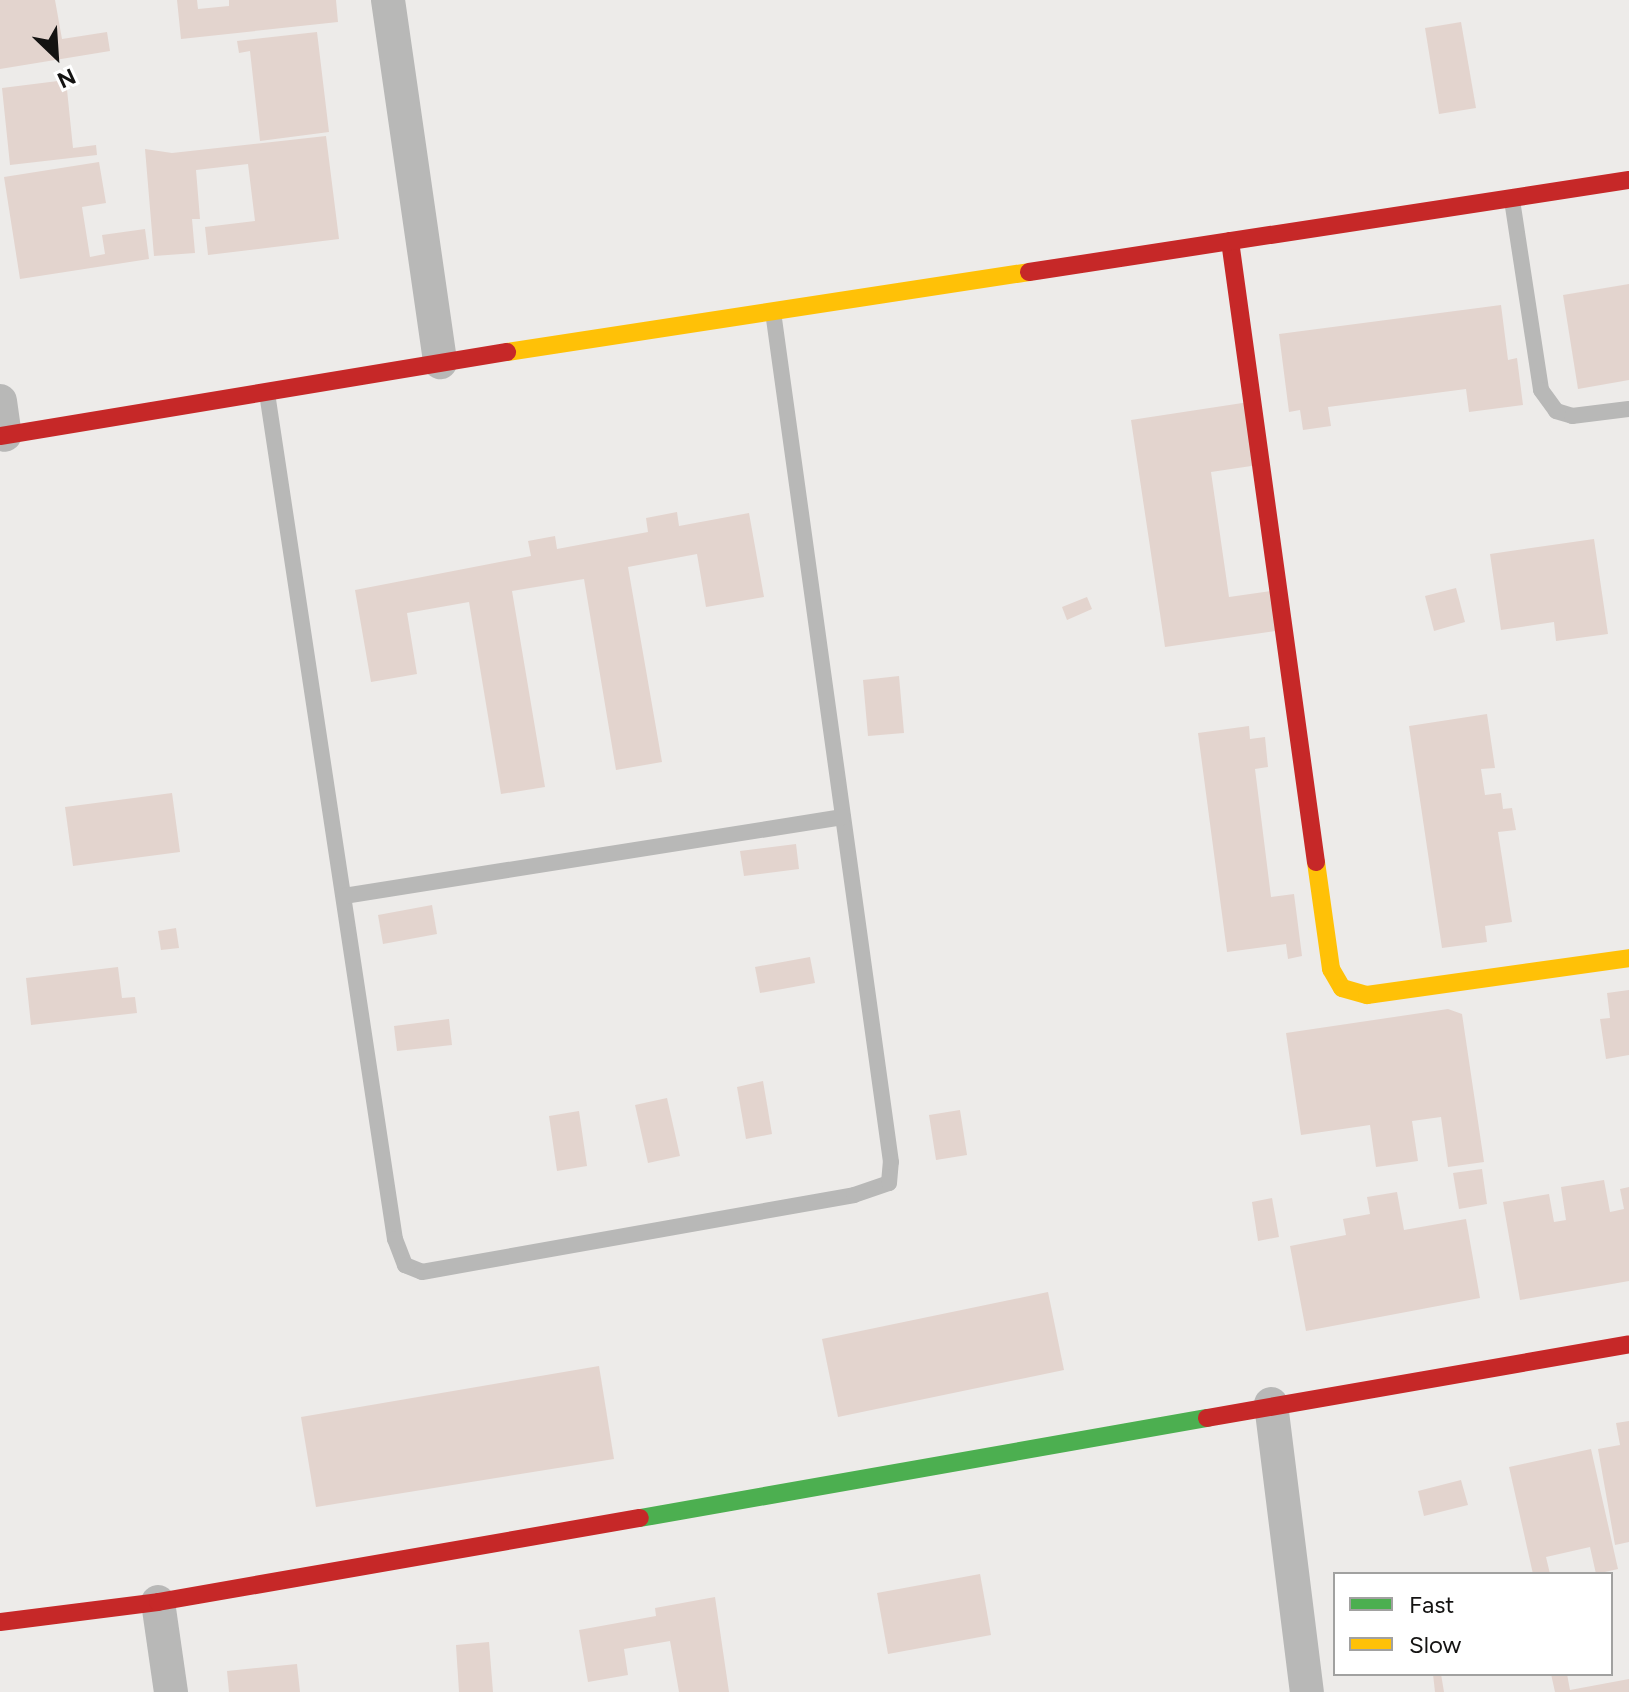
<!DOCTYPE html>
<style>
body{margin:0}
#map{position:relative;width:1629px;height:1692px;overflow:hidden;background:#edebe9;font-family:Figtree,sans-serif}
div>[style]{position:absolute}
.building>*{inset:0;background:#e3d4ce}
.lane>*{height:16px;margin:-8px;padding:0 8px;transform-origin:8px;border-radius:8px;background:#b8b8b7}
.street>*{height:34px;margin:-17px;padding:0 17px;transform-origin:17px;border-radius:17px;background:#b8b8b7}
.fast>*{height:18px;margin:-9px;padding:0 9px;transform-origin:9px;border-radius:9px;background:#4caf50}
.slow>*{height:18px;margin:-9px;padding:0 9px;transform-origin:9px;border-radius:9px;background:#ffc107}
.jam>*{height:18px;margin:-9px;padding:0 9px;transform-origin:9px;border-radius:9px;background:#c62828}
span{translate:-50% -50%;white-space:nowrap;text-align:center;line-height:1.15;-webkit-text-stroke:7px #fff;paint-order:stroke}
.legend{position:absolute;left:1333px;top:1572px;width:280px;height:104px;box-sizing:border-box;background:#fff;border:2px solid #a1a1a0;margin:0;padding:10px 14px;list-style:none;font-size:24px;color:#141312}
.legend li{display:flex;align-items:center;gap:16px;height:40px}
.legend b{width:40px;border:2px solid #a1a1a0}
.north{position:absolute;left:16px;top:16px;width:80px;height:80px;-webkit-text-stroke:6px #fff;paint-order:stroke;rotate:155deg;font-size:22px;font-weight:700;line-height:32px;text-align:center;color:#141312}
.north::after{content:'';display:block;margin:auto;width:28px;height:36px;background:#141312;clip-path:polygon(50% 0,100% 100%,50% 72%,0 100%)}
</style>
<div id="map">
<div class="building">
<div style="clip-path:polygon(0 0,55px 0,62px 39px,107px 32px,110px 51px,0 69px)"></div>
<div style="clip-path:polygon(177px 0,197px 0,198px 9px,229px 6px,229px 0,336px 0,338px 22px,181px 39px)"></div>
<div style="clip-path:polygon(1461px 22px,1476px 108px,1439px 114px,1425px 28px)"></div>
<div style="clip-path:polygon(317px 32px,329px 132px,260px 141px,250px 51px,239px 53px,237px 41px)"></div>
<div style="clip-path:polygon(66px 80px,73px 148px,96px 145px,97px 155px,10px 165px,2px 88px)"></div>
<div style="clip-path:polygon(326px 136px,339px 239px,208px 255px,205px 227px,255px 221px,248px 164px,196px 170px,200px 219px,192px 219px,195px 253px,154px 256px,145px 149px,172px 153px)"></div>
<div style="clip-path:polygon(99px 162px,106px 203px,82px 207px,90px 257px,105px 254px,102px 235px,145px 229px,149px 259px,20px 279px,4px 177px)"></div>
<div style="clip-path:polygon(1629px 284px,1629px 380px,1578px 389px,1563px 295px)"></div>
<div style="clip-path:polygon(1501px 305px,1508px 360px,1517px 358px,1523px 405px,1469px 412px,1466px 389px,1328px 407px,1331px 426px,1303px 430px,1300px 410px,1289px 412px,1279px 334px)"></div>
<div style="clip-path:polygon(1249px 402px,1258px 465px,1211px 472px,1229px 597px,1271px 591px,1276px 631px,1165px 647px,1131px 420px)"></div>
<div style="clip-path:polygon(677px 512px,679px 526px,749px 513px,764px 597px,706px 607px,697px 554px,628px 567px,662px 762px,616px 770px,584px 579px,512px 591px,545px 787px,501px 794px,469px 602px,407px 613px,417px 674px,371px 682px,355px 590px,531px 556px,528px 541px,555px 536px,557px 549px,648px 532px,646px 518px)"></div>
<div style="clip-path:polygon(1594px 539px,1608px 634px,1556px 641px,1554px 622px,1501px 630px,1490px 554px)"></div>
<div style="clip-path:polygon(1456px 588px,1465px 622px,1434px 631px,1425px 596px)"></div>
<div style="clip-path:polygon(1087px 597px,1092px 609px,1067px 620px,1062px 607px)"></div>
<div style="clip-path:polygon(899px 676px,904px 733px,868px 736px,863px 680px)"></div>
<div style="clip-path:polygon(1487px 714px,1495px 768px,1481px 769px,1485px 795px,1501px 793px,1503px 809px,1512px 808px,1516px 830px,1498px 832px,1512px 922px,1485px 926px,1487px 942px,1442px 948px,1409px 726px)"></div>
<div style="clip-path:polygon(1249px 726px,1250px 739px,1265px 737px,1268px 767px,1255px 769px,1271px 897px,1294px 894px,1302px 956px,1288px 959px,1286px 944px,1227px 952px,1198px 733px)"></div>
<div style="clip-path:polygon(172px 793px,180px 852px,73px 866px,65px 807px)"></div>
<div style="clip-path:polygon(796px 844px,799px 869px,744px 876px,740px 851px)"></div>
<div style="clip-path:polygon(432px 905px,437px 934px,383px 944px,378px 915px)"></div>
<div style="clip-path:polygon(176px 928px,179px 948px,161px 950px,158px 931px)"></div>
<div style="clip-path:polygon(810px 957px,815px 983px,760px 993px,755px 967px)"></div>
<div style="clip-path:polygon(118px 967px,122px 998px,135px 997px,137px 1013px,31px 1025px,26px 978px)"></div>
<div style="clip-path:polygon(1629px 990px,1629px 1055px,1606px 1059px,1600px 1019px,1610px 1018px,1607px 993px)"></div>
<div style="clip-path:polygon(1448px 1009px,1462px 1014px,1484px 1162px,1448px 1167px,1441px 1117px,1412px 1121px,1418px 1161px,1376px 1167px,1370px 1125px,1301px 1135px,1286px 1033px)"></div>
<div style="clip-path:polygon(449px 1019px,452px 1045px,397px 1051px,394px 1026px)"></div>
<div style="clip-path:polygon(763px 1081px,772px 1134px,746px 1139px,737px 1087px)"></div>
<div style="clip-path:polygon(667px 1098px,680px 1156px,648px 1163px,635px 1105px)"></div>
<div style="clip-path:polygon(960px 1110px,967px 1155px,936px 1160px,929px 1115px)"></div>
<div style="clip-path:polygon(579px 1111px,587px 1166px,557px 1171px,549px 1116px)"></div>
<div style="clip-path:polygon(1482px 1169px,1487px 1204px,1459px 1209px,1453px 1173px)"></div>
<div style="clip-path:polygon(1604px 1180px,1610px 1212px,1624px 1209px,1620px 1189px,1629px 1187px,1629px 1281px,1520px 1300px,1503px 1202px,1549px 1194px,1554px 1222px,1566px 1220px,1561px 1187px)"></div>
<div style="clip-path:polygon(1397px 1192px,1404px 1230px,1466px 1219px,1480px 1298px,1306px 1331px,1290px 1246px,1346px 1235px,1343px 1219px,1370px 1214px,1367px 1197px)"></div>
<div style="clip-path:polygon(1272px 1198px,1279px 1237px,1258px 1241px,1252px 1202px)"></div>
<div style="clip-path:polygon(1048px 1292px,1064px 1370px,838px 1417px,822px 1339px)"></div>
<div style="clip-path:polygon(599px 1366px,614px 1459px,316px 1507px,301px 1417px)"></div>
<div style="clip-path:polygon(1629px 1421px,1629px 1542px,1615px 1545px,1598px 1449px,1620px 1445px,1616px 1423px)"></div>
<div style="clip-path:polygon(1591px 1449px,1618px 1569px,1596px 1574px,1590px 1547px,1546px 1557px,1550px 1574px,1533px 1574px,1509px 1467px)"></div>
<div style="clip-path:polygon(1461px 1480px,1468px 1505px,1424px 1516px,1418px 1491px)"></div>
<div style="clip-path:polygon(980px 1574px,991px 1635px,888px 1654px,877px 1593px)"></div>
<div style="clip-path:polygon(715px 1597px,729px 1692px,679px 1692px,670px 1641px,624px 1649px,628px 1675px,588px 1682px,579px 1630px,656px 1616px,655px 1608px)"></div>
<div style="clip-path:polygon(489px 1642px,493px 1692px,459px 1692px,456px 1645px)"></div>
<div style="clip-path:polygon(297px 1664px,300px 1692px,229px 1692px,227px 1671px)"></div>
<div style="clip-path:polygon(1433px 1674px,1441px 1674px,1444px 1692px,1435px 1692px)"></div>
<div style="clip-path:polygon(1551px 1674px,1567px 1674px,1570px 1690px,1629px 1679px,1629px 1692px,1555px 1692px)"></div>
</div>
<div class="lane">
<div style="left:1512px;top:200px;width:192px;rotate:81.3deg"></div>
<div style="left:1541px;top:390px;width:26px;rotate:54deg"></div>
<div style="left:1556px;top:411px;width:17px;rotate:17deg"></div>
<div style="left:1572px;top:416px;width:57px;rotate:-7deg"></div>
<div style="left:267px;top:393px;width:856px;rotate:81.4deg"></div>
<div style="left:395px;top:1239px;width:28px;rotate:69deg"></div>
<div style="left:405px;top:1265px;width:18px;rotate:22deg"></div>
<div style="left:422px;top:1272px;width:439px;rotate:-10.1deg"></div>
<div style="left:854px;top:1195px;width:37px;rotate:-19deg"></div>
<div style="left:889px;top:1183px;width:21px;rotate:-85deg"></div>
<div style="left:891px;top:1162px;width:858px;rotate:-97.9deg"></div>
<div style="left:344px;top:896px;width:505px;rotate:-9deg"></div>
</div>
<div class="street">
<div style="left:388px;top:0;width:366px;rotate:81.8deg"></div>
<div style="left:0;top:401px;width:34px;rotate:82deg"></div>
<div style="left:1271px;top:1404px;width:290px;rotate:82.9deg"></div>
<div style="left:158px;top:1602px;width:91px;rotate:81.8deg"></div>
</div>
<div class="fast">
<div style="left:640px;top:1518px;width:576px;rotate:-10deg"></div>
</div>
<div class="slow">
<div style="left:507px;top:352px;width:528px;rotate:-8.71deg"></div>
<div style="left:1316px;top:862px;width:108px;rotate:82deg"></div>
<div style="left:1331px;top:969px;width:22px;rotate:60deg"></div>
<div style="left:1342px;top:988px;width:26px;rotate:16deg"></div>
<div style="left:1367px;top:995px;width:265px;rotate:-8deg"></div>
</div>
<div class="jam">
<div style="left:1230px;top:241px;width:627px;rotate:82.12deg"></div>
<div style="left:1029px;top:272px;width:607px;rotate:-8.72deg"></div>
<div style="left:0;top:436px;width:514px;rotate:-9.41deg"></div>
<div style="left:1207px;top:1418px;width:428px;rotate:-9.9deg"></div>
<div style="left:0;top:1622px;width:159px;rotate:-7.2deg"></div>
<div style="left:158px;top:1602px;width:489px;rotate:-9.9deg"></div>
</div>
<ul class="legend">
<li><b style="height:10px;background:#4caf50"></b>Fast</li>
<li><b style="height:10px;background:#ffc107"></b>Slow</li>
</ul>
<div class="north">N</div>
</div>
